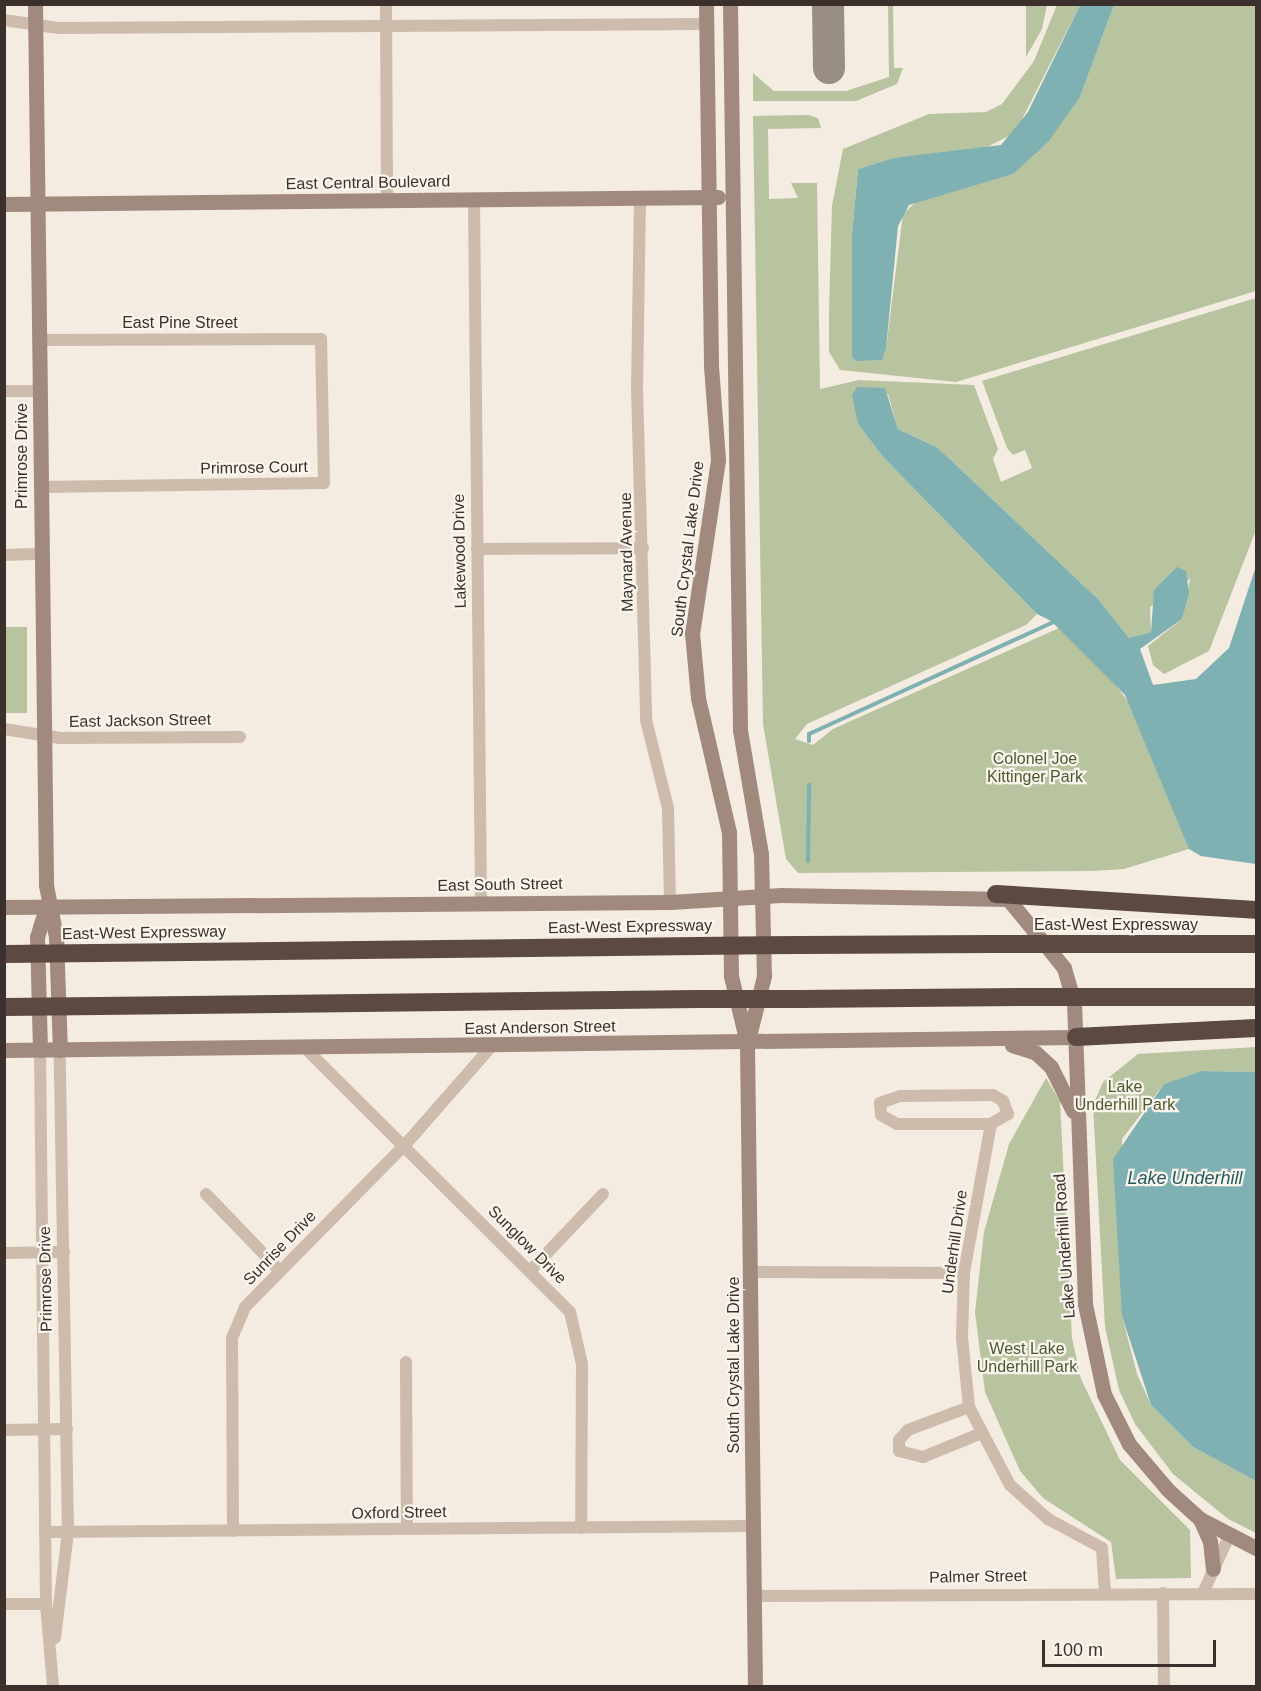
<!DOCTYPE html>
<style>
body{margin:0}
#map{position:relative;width:1261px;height:1691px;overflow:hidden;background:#f4ebe1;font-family:Arial,sans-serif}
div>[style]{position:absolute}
.green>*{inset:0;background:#b8c4a0}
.water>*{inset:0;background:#7fb0b2}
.stream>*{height:4px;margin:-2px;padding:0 2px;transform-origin:2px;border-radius:2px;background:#7fb0b2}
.taxiway>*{height:32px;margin:-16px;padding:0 16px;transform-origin:16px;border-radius:16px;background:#988e86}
.street>*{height:12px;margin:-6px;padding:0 6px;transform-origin:6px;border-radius:6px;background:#cdbbac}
.secondary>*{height:15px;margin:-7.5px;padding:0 7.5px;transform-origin:7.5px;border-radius:7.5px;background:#a18a7d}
.highway>*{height:18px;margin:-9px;padding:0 9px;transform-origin:9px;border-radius:9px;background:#5c4a42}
.highway-bridge>*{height:18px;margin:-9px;padding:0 9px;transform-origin:9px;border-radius:9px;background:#5c4a42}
span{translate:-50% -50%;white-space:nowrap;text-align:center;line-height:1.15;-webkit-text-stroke:4.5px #fbf5ee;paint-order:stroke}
.street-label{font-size:16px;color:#3b302b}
.park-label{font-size:16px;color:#4a5a2e}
.water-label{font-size:18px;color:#1f5a5e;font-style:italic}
.frame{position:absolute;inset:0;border:6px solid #3b302b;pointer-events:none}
.scale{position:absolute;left:1042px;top:1640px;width:174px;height:27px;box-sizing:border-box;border:3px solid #3b302b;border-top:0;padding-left:8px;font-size:18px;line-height:21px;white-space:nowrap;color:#3b302b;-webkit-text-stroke:4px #fbf5ee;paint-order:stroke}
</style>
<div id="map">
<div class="green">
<div style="clip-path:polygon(888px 5px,893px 5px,894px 68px,903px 68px,897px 84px,856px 101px,753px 101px,753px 73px,774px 91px,846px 91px,889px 77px)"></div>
<div style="clip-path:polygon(1026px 5px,1047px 5px,1042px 29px,1026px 57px)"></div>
<div style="clip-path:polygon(1057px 5px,1080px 5px,1015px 133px,981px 150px,893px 158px,858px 169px,852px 234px,872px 361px,886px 348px,903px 214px,920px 198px,1013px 174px,1080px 97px,1114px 5px,1256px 5px,1256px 291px,956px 382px,840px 370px,829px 352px,829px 310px,832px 206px,843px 149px,929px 114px,986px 112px,1002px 104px,1034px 61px)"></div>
<div style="clip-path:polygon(808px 115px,818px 118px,821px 128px,768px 129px,769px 199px,798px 198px,791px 183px,817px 183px,820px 389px,859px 380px,974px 385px,998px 449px,993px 459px,1001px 482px,1032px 468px,1025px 450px,1013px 455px,1007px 448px,982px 381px,1256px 298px,1256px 530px,1209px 651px,1164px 674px,1153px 665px,1148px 646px,1182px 619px,1190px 579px,1150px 607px,1151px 632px,1129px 638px,1099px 600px,938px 448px,898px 429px,888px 394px,857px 411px,858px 424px,883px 457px,1037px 614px,1026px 625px,807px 724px,795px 739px,813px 745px,833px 729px,1059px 628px,1106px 672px,1136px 712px,1189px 849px,1124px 869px,1092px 871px,798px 873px,786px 859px,763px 724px,753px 116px)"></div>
<div style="clip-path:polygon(4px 627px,27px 627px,27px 713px,5px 713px)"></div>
<div style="clip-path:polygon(1256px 1047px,1256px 1072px,1201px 1071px,1164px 1084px,1122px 1139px,1122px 1316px,1137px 1374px,1151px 1405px,1193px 1447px,1256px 1481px,1256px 1533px,1228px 1519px,1173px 1474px,1135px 1424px,1119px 1390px,1105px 1327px,1093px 1105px,1103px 1082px,1138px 1054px)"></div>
<div style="clip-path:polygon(1046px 1078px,1060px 1101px,1072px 1338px,1081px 1379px,1120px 1460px,1190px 1530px,1191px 1578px,1116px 1579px,1111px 1542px,1043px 1498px,1020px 1471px,985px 1392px,975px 1312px,984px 1232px,1009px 1144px)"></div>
</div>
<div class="water">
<div style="clip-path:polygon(1080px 5px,1114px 5px,1080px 97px,1048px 142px,1013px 174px,909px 205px,898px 226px,886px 348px,882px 360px,856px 361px,852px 357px,852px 234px,858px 169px,893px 158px,1001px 145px,1028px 112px)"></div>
<div style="clip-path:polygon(857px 387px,885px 388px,898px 429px,938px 448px,1099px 600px,1129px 638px,1151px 632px,1154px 590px,1177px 567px,1186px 571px,1189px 593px,1182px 619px,1140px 649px,1153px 685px,1196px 679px,1229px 648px,1256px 566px,1256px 864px,1201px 856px,1189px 849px,1125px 695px,1051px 621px,1037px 614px,883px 457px,858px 424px,852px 395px)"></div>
<div style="clip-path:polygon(1201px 1071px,1256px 1072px,1256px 1481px,1193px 1447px,1151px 1405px,1122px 1316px,1113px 1159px,1164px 1084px)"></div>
</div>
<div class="stream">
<div style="left:809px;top:741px;width:7px;rotate:-90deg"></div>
<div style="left:809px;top:734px;width:272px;rotate:-24.6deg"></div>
<div style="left:808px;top:861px;width:76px;rotate:-89.2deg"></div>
</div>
<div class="taxiway">
<div style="left:828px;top:4px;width:64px;rotate:89.1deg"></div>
</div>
<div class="street">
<div style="left:386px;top:4px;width:197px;rotate:89.7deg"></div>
<div style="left:4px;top:20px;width:55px;rotate:8.4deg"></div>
<div style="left:58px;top:28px;width:649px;rotate:-0.35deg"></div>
<div style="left:474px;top:199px;width:705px;rotate:89.43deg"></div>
<div style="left:640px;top:199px;width:190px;rotate:90.9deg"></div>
<div style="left:637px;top:389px;width:331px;rotate:88.4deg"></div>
<div style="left:646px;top:720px;width:91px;rotate:76deg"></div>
<div style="left:668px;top:808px;width:94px;rotate:88.8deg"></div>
<div style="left:39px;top:340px;width:282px;rotate:-0.2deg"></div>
<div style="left:321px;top:339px;width:144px;rotate:88.8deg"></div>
<div style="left:324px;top:483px;width:284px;rotate:179.2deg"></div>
<div style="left:4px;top:391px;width:35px"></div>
<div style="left:477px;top:549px;width:166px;rotate:-0.3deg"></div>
<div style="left:4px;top:555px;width:37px;rotate:-2deg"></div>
<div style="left:4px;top:729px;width:57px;rotate:9.1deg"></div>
<div style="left:60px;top:738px;width:180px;rotate:-0.3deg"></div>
<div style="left:305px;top:1048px;width:374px;rotate:44.9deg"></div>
<div style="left:570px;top:1312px;width:53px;rotate:77deg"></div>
<div style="left:582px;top:1364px;width:164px;rotate:90.3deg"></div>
<div style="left:40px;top:1050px;width:554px;rotate:89.38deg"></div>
<div style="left:46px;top:1604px;width:82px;rotate:85.1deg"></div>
<div style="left:993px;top:1095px;width:12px;rotate:31deg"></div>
<div style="left:1003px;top:1101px;width:14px;rotate:69deg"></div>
<div style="left:1008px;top:1114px;width:20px;rotate:150deg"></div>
<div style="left:991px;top:1124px;width:94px;rotate:180deg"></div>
<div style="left:897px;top:1124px;width:18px;rotate:-151deg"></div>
<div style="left:881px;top:1115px;width:12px;rotate:-95deg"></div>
<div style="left:880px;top:1103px;width:21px;rotate:-19deg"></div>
<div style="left:900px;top:1096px;width:93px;rotate:-0.6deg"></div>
<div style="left:991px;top:1124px;width:151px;rotate:100.3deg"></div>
<div style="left:964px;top:1273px;width:64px;rotate:91.8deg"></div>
<div style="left:962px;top:1337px;width:70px;rotate:84.3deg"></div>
<div style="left:969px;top:1407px;width:88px;rotate:62.3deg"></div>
<div style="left:1010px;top:1485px;width:51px;rotate:41.8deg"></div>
<div style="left:1048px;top:1519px;width:61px;rotate:28.2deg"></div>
<div style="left:1102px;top:1548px;width:45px;rotate:86.2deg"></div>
<div style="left:206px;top:1194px;width:107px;rotate:46.1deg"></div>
<div style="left:4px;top:1253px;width:60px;rotate:-1deg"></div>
<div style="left:530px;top:1271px;width:106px;rotate:-46.5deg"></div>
<div style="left:752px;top:1272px;width:212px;rotate:0.3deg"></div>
<div style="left:406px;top:1362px;width:167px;rotate:89.7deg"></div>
<div style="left:969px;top:1407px;width:65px;rotate:159.3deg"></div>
<div style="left:908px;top:1430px;width:13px;rotate:132deg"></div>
<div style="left:899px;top:1440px;width:11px;rotate:90deg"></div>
<div style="left:899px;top:1451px;width:25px;rotate:14deg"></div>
<div style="left:923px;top:1457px;width:61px;rotate:-22.3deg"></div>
<div style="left:4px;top:1430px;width:63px;rotate:-0.9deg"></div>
<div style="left:233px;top:1531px;width:193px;rotate:-90.3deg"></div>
<div style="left:232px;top:1338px;width:34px;rotate:-67deg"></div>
<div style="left:245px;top:1307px;width:226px;rotate:-45.4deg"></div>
<div style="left:404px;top:1146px;width:132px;rotate:-48.7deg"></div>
<div style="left:45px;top:1532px;width:708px;rotate:-0.49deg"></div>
<div style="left:1163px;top:1593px;width:93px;rotate:89.4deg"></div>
<div style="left:1203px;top:1593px;width:63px;rotate:-65.5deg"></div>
<div style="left:754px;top:1596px;width:502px;rotate:-0.23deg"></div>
<div style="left:4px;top:1604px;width:42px"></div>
<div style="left:55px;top:1638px;width:107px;rotate:-83deg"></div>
<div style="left:68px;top:1532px;width:482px;rotate:-91deg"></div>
</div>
<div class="secondary">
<div style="left:35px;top:4px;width:881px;rotate:89.28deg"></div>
<div style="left:46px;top:885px;width:53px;rotate:79.1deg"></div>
<div style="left:56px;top:937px;width:113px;rotate:88deg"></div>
<div style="left:706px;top:4px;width:362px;rotate:89.2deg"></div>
<div style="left:711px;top:366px;width:94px;rotate:85.7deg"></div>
<div style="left:718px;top:460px;width:175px;rotate:98.5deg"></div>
<div style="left:692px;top:633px;width:65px;rotate:84.7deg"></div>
<div style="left:698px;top:698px;width:138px;rotate:77deg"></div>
<div style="left:729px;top:832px;width:144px;rotate:89.2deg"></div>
<div style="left:731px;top:976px;width:69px;rotate:76.6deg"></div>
<div style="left:747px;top:1043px;width:643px;rotate:89.29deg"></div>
<div style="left:730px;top:4px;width:726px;rotate:89.21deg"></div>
<div style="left:740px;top:730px;width:126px;rotate:80.4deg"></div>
<div style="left:761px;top:854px;width:122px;rotate:88.6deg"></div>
<div style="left:764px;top:976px;width:66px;rotate:104deg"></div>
<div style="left:4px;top:204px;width:714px;rotate:-0.56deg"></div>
<div style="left:4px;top:907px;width:666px;rotate:-0.43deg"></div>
<div style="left:670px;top:902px;width:111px;rotate:-3.6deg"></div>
<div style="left:781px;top:895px;width:227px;rotate:1deg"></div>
<div style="left:1008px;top:899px;width:89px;rotate:50.9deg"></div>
<div style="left:1064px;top:968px;width:35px;rotate:74deg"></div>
<div style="left:1074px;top:1002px;width:302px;rotate:87.9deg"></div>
<div style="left:1085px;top:1304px;width:92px;rotate:78.1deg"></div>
<div style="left:1104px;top:1394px;width:56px;rotate:63.4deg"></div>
<div style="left:1129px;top:1444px;width:60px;rotate:49.7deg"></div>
<div style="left:1168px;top:1490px;width:43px;rotate:42.2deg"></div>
<div style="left:1200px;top:1519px;width:63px;rotate:27.4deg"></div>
<div style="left:1012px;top:1045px;width:25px;rotate:18deg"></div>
<div style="left:1036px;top:1053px;width:21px;rotate:43deg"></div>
<div style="left:1051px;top:1067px;width:49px;rotate:63.4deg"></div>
<div style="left:4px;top:1050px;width:1072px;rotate:-0.69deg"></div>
<div style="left:40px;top:1050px;width:113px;rotate:-91.5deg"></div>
<div style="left:37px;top:937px;width:31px;rotate:-73deg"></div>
<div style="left:1200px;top:1519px;width:24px;rotate:66deg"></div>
<div style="left:1210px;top:1541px;width:28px;rotate:84deg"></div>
</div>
<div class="highway">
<div style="left:996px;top:894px;width:260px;rotate:3.5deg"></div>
<div style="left:1086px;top:944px;width:170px"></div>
<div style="left:800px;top:945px;width:192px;rotate:-0.3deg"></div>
<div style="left:96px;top:953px;width:602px;rotate:-0.67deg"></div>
<div style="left:1106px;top:997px;width:150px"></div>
<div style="left:800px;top:999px;width:231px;rotate:-0.5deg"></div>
<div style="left:99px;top:1006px;width:599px;rotate:-0.67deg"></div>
<div style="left:1076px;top:1037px;width:180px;rotate:-2.9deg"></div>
</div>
<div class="highway-bridge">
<div style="left:992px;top:944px;width:94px"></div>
<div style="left:698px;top:946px;width:102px;rotate:-0.6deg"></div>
<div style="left:4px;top:954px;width:92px;rotate:-0.6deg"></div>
<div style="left:1031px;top:997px;width:75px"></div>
<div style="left:698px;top:999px;width:102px"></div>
<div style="left:4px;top:1007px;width:95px;rotate:-0.6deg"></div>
</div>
<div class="street-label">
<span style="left:368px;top:183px;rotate:-1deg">East Central Boulevard</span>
<span style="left:180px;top:323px">East Pine Street</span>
<span style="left:22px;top:456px;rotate:-90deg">Primrose Drive</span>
<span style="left:254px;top:468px;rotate:-1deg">Primrose Court</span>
<span style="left:688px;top:549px;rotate:-83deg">South Crystal Lake Drive</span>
<span style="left:460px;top:551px;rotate:-91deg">Lakewood Drive</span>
<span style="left:627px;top:552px;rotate:-91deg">Maynard Avenue</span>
<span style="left:140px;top:721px;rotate:-1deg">East Jackson Street</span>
<span style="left:500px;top:885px;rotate:-1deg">East South Street</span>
<span style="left:1116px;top:925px">East-West Expressway</span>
<span style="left:630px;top:927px;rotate:-1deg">East-West Expressway</span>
<span style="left:144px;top:933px;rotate:-1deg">East-West Expressway</span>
<span style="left:540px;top:1028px;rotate:-1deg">East Anderson Street</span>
<span style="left:955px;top:1242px;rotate:-82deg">Underhill Drive</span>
<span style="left:527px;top:1245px;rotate:45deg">Sunglow Drive</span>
<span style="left:1065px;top:1246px;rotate:-94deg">Lake Underhill Road</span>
<span style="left:280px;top:1248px;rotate:-46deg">Sunrise Drive</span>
<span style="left:46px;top:1279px;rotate:-91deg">Primrose Drive</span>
<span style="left:734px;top:1365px;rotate:-90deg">South Crystal Lake Drive</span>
<span style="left:399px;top:1513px;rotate:-1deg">Oxford Street</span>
<span style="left:978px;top:1577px;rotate:-1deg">Palmer Street</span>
</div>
<div class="park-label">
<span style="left:1035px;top:768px">Colonel Joe<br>Kittinger Park</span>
<span style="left:1125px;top:1096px">Lake<br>Underhill Park</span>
<span style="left:1027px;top:1358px">West Lake<br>Underhill Park</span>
</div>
<div class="water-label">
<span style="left:1185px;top:1178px">Lake Underhill</span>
</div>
<div class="frame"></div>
<div class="scale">100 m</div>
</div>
